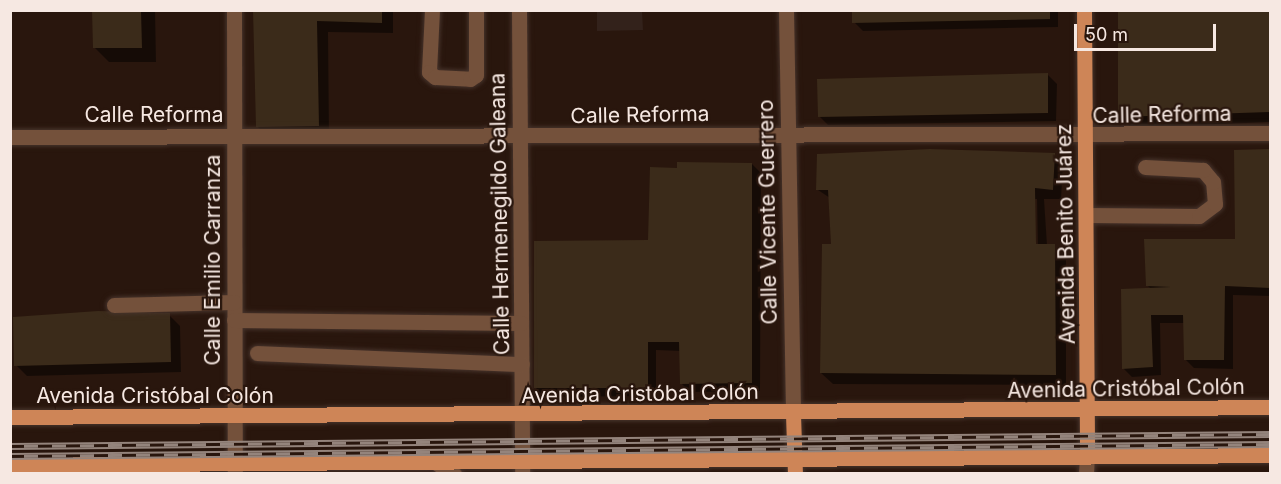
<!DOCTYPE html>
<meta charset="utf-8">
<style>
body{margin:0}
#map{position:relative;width:1281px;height:484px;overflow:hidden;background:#29160d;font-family:Inter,sans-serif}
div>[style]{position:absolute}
.commercial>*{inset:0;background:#33221b}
.shadow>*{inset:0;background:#0007}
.building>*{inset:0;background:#3b2b1a}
.roads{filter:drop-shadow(0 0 2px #46332b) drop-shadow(0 0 2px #46332b)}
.minor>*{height:15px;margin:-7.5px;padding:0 7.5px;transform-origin:7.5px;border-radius:7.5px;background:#74513b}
.major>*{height:15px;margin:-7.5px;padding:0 7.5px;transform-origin:7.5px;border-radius:7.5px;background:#ce8557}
.rail>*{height:7px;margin-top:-3.5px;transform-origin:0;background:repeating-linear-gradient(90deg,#29160d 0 14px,#94847c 0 28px);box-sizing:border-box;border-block:2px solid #94847c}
span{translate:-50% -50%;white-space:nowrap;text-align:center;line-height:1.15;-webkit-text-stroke:4.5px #29160d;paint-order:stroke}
.street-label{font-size:21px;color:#f6e8e2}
.frame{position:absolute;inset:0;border:12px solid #f6e8e2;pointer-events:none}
.scale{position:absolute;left:1074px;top:24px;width:142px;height:27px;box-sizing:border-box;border:3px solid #f6e8e2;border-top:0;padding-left:8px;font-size:18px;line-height:21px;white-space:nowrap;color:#f6e8e2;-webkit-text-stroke:4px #29160d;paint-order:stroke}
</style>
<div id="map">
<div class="commercial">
<div style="clip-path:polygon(597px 11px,642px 11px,643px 30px,597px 31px)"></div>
</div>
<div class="shadow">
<div style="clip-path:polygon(94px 10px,155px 10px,156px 62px,109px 62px,95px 48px)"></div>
<div style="clip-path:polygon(255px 10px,393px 10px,393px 33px,328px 32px,329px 136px,268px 137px,257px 126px)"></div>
<div style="clip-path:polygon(854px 10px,1058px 10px,1058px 27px,863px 31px,854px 22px)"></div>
<div style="clip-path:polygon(1120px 10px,1270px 10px,1270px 122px,1131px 128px,1120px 117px)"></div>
<div style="clip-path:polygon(1048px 75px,1057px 84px,1056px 121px,828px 125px,819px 116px)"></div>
<div style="clip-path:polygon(1235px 151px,1270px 152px,1270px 296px,1233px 295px,1233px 369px,1194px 368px,1185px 359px,1184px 323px,1160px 323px,1161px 375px,1132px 377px,1123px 368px,1151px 289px,1147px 285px,1237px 240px)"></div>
<div style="clip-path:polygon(evenodd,1054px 155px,1063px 163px,1061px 199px,1044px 199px,1047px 245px,1066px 256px,1066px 385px,833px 384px,821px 373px,832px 246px,830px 198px,818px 190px,1054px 155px,1034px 199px,1037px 199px,1038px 251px,1035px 251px,1034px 199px)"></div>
<div style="clip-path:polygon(752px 164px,761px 173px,760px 391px,690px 392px,681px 383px,681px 351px,656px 350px,656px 396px,544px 397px,536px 388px,649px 242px,679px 170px)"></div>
<div style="clip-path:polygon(169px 315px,180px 326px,181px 372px,27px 376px,16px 365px)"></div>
</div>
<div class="building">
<div style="clip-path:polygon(92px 10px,141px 10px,142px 48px,93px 48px)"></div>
<div style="clip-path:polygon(253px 10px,382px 10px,382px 23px,317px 21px,319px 126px,256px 127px)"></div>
<div style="clip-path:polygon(852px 10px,1050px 10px,1050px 19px,852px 23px)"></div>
<div style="clip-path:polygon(1118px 10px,1270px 10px,1270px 112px,1118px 117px)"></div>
<div style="clip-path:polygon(1048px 73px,1048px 113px,818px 117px,817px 79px)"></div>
<div style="clip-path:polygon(930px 149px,1055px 153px,1053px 190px,1035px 188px,1036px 244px,1055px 244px,1056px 375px,820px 373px,822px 244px,831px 244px,828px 190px,816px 190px,817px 154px)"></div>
<div style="clip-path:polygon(1270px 149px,1270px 288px,1225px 286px,1224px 360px,1184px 360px,1183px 315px,1151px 315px,1153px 367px,1122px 369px,1121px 289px,1171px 287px,1146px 286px,1144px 239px,1235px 239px,1234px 150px)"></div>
<div style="clip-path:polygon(677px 162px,752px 163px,752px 383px,680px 384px,679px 342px,648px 342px,648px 388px,534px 388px,534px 241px,648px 240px,650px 167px,677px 168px)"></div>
<div style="clip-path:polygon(98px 311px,170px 313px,171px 362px,14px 366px,13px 317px)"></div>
</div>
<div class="roads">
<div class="minor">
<div style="left:234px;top:10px;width:464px;rotate:89.9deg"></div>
<div style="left:432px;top:10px;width:62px;rotate:92.8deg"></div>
<div style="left:429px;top:72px;width:8px;rotate:40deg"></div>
<div style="left:435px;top:77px;width:35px;rotate:3deg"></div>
<div style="left:470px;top:79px;width:7px;rotate:-34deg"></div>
<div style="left:476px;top:75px;width:65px;rotate:-90deg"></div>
<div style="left:519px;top:10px;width:464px;rotate:89.6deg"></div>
<div style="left:786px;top:10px;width:404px;rotate:89deg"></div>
<div style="left:10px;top:137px;width:1260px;rotate:-0.18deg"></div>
<div style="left:1087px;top:215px;width:112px;rotate:0.5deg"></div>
<div style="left:1199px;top:216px;width:20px;rotate:-37deg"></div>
<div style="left:1215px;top:204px;width:22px;rotate:-95deg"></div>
<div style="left:1213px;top:182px;width:16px;rotate:-130deg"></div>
<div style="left:1203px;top:170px;width:58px;rotate:-177deg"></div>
<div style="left:114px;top:305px;width:120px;rotate:-1.4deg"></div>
<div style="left:234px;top:320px;width:287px;rotate:0.6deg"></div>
<div style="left:257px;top:353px;width:265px;rotate:2.4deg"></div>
<div style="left:438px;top:464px;width:19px;rotate:32deg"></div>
<div style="left:1086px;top:474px;width:17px;rotate:-87deg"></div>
</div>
<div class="major">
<div style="left:1084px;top:10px;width:447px;rotate:89.6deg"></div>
<div style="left:793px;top:414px;width:60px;rotate:88.1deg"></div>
<div style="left:10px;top:417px;width:1260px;rotate:-0.45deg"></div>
<div style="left:10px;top:465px;width:1260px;rotate:-0.45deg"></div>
</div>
</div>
<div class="rail">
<div style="left:10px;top:446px;width:1260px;rotate:-0.55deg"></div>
<div style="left:10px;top:456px;width:1260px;rotate:-0.55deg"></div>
</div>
<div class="street-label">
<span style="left:154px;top:115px">Calle Reforma</span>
<span style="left:640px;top:115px;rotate:-1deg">Calle Reforma</span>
<span style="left:1162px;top:115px;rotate:-1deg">Calle Reforma</span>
<span style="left:768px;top:212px;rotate:-91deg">Calle Vicente Guerrero</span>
<span style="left:500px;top:214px;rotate:-91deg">Calle Hermenegildo Galeana</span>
<span style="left:1066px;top:234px;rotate:-91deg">Avenida Benito Juárez</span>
<span style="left:213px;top:260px;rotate:-90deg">Calle Emilio Carranza</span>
<span style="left:1126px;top:389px;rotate:-1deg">Avenida Cristóbal Colón</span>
<span style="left:640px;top:394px;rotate:-1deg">Avenida Cristóbal Colón</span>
<span style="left:155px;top:396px">Avenida Cristóbal Colón</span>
</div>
<div class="frame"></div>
<div class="scale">50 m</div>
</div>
